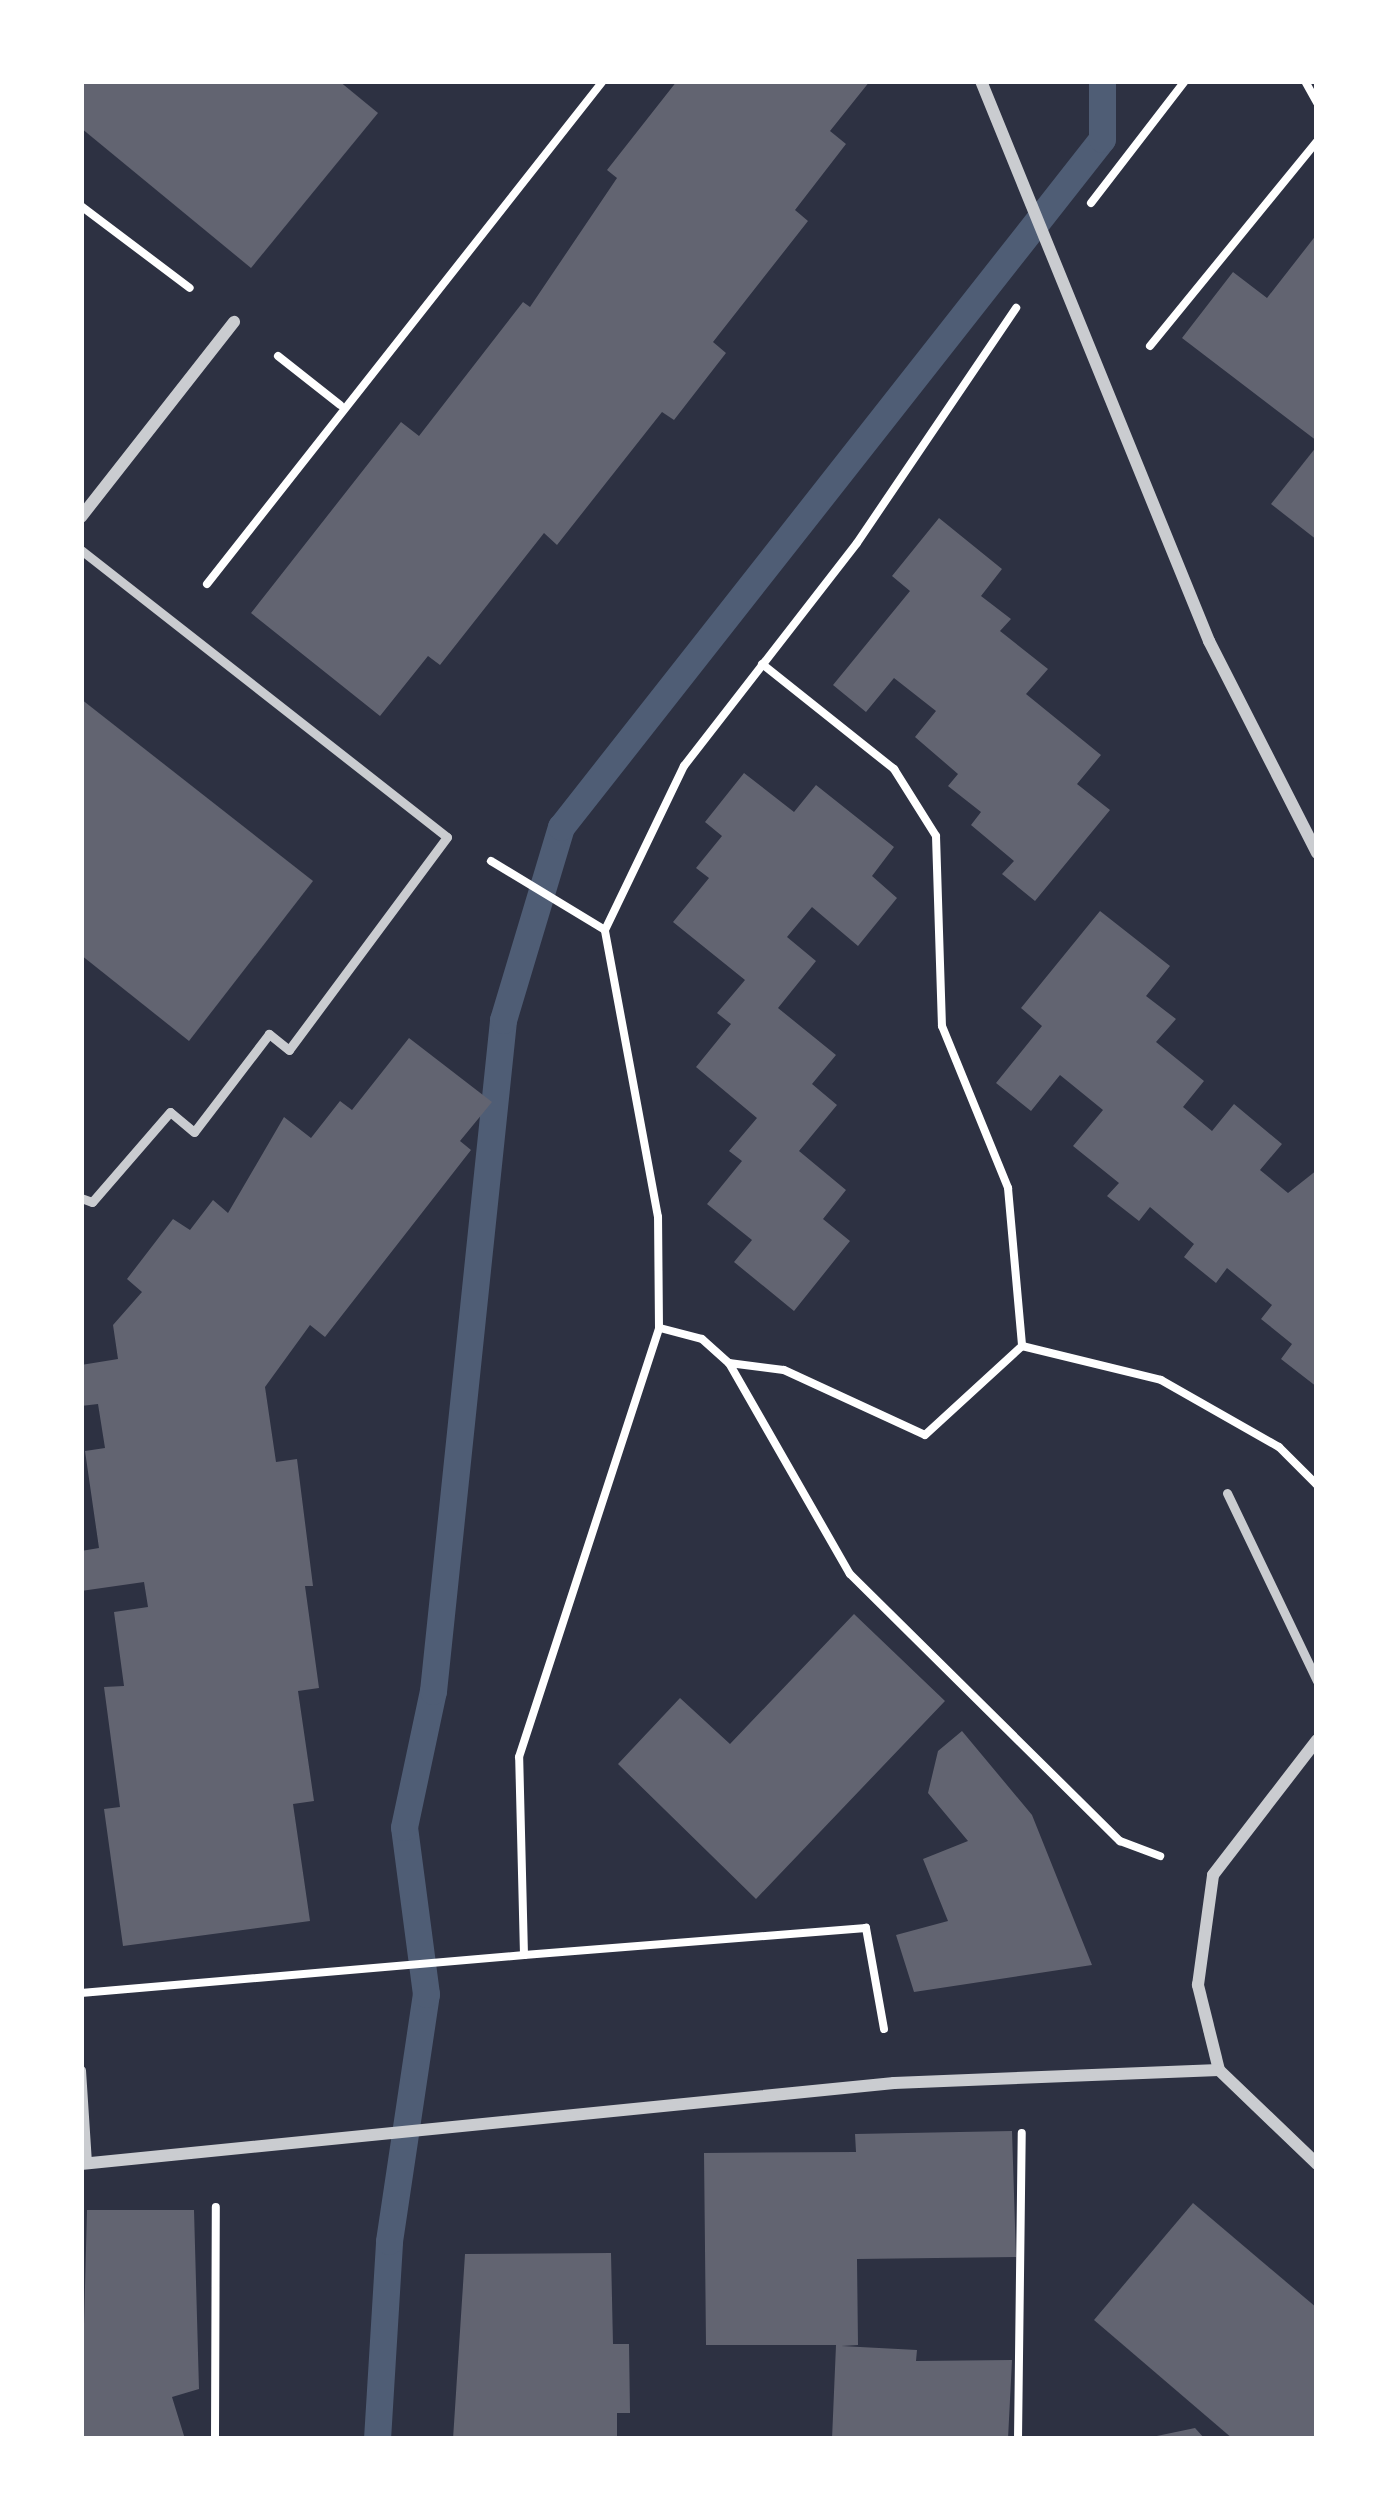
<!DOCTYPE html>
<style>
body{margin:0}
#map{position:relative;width:1398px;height:2520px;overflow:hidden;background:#2d3142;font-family:Lato,sans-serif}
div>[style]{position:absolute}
.stream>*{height:27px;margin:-13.5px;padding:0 13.5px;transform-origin:13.5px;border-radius:13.5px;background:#4f5d75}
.building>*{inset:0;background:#626471}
.path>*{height:8px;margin:-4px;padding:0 4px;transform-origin:4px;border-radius:4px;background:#fff}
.service>*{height:9px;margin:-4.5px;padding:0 4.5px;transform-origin:4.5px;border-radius:4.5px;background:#caccd0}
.minor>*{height:12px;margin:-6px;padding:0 6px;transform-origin:6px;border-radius:6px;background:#caccd0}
span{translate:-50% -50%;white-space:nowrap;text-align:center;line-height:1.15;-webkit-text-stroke:9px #fff;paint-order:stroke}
.frame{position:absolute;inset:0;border:84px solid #fff;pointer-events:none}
</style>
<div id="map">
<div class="stream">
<div style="left:377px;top:2439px;width:198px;rotate:-86.5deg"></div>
<div style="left:389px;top:2241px;width:250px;rotate:-81.5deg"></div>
<div style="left:426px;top:1994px;width:168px;rotate:-97.5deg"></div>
<div style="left:404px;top:1827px;width:139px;rotate:-78deg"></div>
<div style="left:433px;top:1691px;width:675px;rotate:-84.04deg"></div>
<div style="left:503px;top:1020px;width:202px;rotate:-73.3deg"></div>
<div style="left:561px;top:827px;width:875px;rotate:-51.82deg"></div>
<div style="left:1102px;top:139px;width:58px;rotate:-90deg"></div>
</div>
<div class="building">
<div style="clip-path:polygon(81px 81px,339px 81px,378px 113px,251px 268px,81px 128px)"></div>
<div style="clip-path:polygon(677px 81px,870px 81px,830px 131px,846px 144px,795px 210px,808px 221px,713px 342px,726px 353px,674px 420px,662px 412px,557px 545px,544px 533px,440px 665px,428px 656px,380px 716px,251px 613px,401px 422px,419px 436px,523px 302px,530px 307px,617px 178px,607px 170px)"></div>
<div style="clip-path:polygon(1317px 234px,1317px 441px,1182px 338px,1233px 272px,1267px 298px)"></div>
<div style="clip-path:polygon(1317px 446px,1317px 540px,1271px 504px)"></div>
<div style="clip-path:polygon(939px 518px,1002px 569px,981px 596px,1011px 619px,1000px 631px,1048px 669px,1026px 694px,1101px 755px,1077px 784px,1110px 810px,1035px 901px,1002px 874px,1014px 861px,971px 825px,981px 812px,948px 786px,958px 774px,915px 737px,936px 711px,894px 678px,866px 712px,833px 685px,910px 591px,892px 576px)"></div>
<div style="clip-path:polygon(81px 699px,313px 881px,189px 1041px,81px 955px)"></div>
<div style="clip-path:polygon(744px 773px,794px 812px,816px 785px,894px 847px,872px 876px,897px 898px,858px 946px,812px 907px,787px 937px,816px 961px,778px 1008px,836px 1055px,812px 1084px,837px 1105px,799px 1151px,846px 1190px,823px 1219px,850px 1241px,794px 1311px,734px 1262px,752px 1240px,707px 1204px,742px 1161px,729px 1151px,757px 1118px,696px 1067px,731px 1024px,717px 1013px,745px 980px,673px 922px,709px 878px,696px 868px,722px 836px,705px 822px)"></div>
<div style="clip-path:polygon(1100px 911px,1170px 966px,1146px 996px,1176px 1019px,1156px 1042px,1204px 1081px,1183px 1107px,1212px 1131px,1234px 1104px,1282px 1144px,1260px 1170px,1288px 1193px,1317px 1170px,1317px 1387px,1281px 1359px,1292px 1344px,1261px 1319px,1272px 1305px,1227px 1268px,1216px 1283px,1184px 1257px,1194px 1244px,1150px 1207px,1139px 1221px,1107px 1196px,1119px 1183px,1073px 1146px,1103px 1110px,1060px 1075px,1031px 1111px,996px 1083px,1042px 1026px,1021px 1008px)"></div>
<div style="clip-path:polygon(409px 1038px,492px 1102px,460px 1141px,471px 1150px,325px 1337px,310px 1325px,265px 1387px,276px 1462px,297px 1459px,313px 1586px,305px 1586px,319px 1688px,298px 1691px,314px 1801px,293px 1804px,310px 1921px,123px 1946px,104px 1809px,120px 1807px,104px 1687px,124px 1686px,114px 1612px,148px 1607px,144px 1582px,81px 1591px,81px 1551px,99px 1548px,85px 1451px,105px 1448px,98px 1404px,81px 1406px,81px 1365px,118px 1359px,113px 1325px,142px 1292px,127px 1279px,173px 1219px,190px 1230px,213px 1200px,228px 1213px,284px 1117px,311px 1138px,340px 1101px,352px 1110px)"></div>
<div style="clip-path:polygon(854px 1614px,945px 1701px,756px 1899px,618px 1764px,680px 1698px,730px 1744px)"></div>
<div style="clip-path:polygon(962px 1731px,1032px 1815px,1092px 1965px,914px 1992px,896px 1935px,948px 1921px,923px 1859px,968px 1841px,928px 1793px,938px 1751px)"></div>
<div style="clip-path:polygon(1012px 2131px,1016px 2257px,857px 2259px,858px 2345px,841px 2346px,917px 2350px,916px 2361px,1012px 2360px,1008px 2439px,832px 2439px,836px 2345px,706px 2345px,704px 2153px,856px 2152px,855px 2134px)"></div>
<div style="clip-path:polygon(1193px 2203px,1317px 2308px,1317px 2439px,1233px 2439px,1094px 2320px)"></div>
<div style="clip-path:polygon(87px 2210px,194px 2210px,199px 2389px,172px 2397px,185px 2439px,81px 2439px)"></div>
<div style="clip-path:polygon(611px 2253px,613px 2344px,629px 2344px,630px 2413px,617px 2413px,617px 2439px,453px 2439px,465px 2254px)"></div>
<div style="clip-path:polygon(1195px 2428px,1205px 2439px,1153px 2439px,1152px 2437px)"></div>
</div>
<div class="path">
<div style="left:1305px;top:81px;width:25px;rotate:61deg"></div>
<div style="left:1091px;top:203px;width:154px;rotate:-52.4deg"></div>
<div style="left:81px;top:206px;width:136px;rotate:37deg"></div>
<div style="left:1150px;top:346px;width:264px;rotate:-50.8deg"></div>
<div style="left:278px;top:356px;width:79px;rotate:38.3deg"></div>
<div style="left:207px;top:584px;width:640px;rotate:-51.79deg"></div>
<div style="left:762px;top:664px;width:169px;rotate:38.5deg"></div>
<div style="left:894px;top:769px;width:79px;rotate:57.9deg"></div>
<div style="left:936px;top:836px;width:190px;rotate:88.2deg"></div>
<div style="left:942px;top:1026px;width:175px;rotate:67.8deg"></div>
<div style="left:1008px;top:1188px;width:159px;rotate:84.9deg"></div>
<div style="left:1022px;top:1346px;width:143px;rotate:13.7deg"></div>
<div style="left:1161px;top:1380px;width:136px;rotate:29.6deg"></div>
<div style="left:1279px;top:1447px;width:54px;rotate:45deg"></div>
<div style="left:491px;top:861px;width:133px;rotate:31.2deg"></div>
<div style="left:660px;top:1328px;width:43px;rotate:14.7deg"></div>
<div style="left:702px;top:1339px;width:36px;rotate:42deg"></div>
<div style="left:729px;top:1363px;width:243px;rotate:60.2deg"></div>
<div style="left:850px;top:1574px;width:380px;rotate:44.7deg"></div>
<div style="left:1120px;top:1841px;width:43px;rotate:20.6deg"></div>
<div style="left:729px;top:1363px;width:55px;rotate:7.3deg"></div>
<div style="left:784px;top:1370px;width:155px;rotate:24.7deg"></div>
<div style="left:925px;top:1435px;width:132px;rotate:-42.5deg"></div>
<div style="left:81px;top:1993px;width:445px;rotate:-4.9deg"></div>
<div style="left:884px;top:2029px;width:103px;rotate:-100.1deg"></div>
<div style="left:866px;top:1928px;width:343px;rotate:175.5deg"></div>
<div style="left:524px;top:1955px;width:198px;rotate:-91.4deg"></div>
<div style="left:519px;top:1757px;width:451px;rotate:-71.9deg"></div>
<div style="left:659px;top:1328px;width:111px;rotate:-90.5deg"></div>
<div style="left:658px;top:1217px;width:292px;rotate:-100.5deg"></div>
<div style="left:605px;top:930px;width:182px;rotate:-64.3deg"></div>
<div style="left:684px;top:766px;width:282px;rotate:-52.2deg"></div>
<div style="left:857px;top:543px;width:284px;rotate:-55.9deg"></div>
<div style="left:215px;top:2439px;width:232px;rotate:-89.8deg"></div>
<div style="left:1018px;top:2439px;width:306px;rotate:-89.3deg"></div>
</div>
<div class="service">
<div style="left:81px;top:550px;width:465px;rotate:38.1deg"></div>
<div style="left:447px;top:837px;width:265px;rotate:126.6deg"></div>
<div style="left:289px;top:1050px;width:26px;rotate:-141deg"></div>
<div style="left:269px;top:1034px;width:123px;rotate:127.4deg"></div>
<div style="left:194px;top:1132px;width:31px;rotate:-140deg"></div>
<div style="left:170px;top:1112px;width:119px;rotate:130.9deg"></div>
<div style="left:92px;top:1202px;width:12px;rotate:-160deg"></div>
<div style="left:1227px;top:1493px;width:208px;rotate:64.4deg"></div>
<div style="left:81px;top:2070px;width:93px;rotate:86.3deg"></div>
</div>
<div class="minor">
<div style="left:981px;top:81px;width:605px;rotate:67.85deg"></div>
<div style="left:1209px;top:641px;width:238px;rotate:63deg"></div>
<div style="left:81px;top:517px;width:248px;rotate:-51.9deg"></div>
<div style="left:1219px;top:2070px;width:88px;rotate:-103.9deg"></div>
<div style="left:1198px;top:1985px;width:111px;rotate:-82.2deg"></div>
<div style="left:1213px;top:1875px;width:170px;rotate:-52.4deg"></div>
<div style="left:1219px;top:2070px;width:136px;rotate:43.8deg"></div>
<div style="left:81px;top:2164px;width:817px;rotate:-5.69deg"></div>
<div style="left:894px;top:2083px;width:325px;rotate:-2.3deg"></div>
</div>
<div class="frame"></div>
</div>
